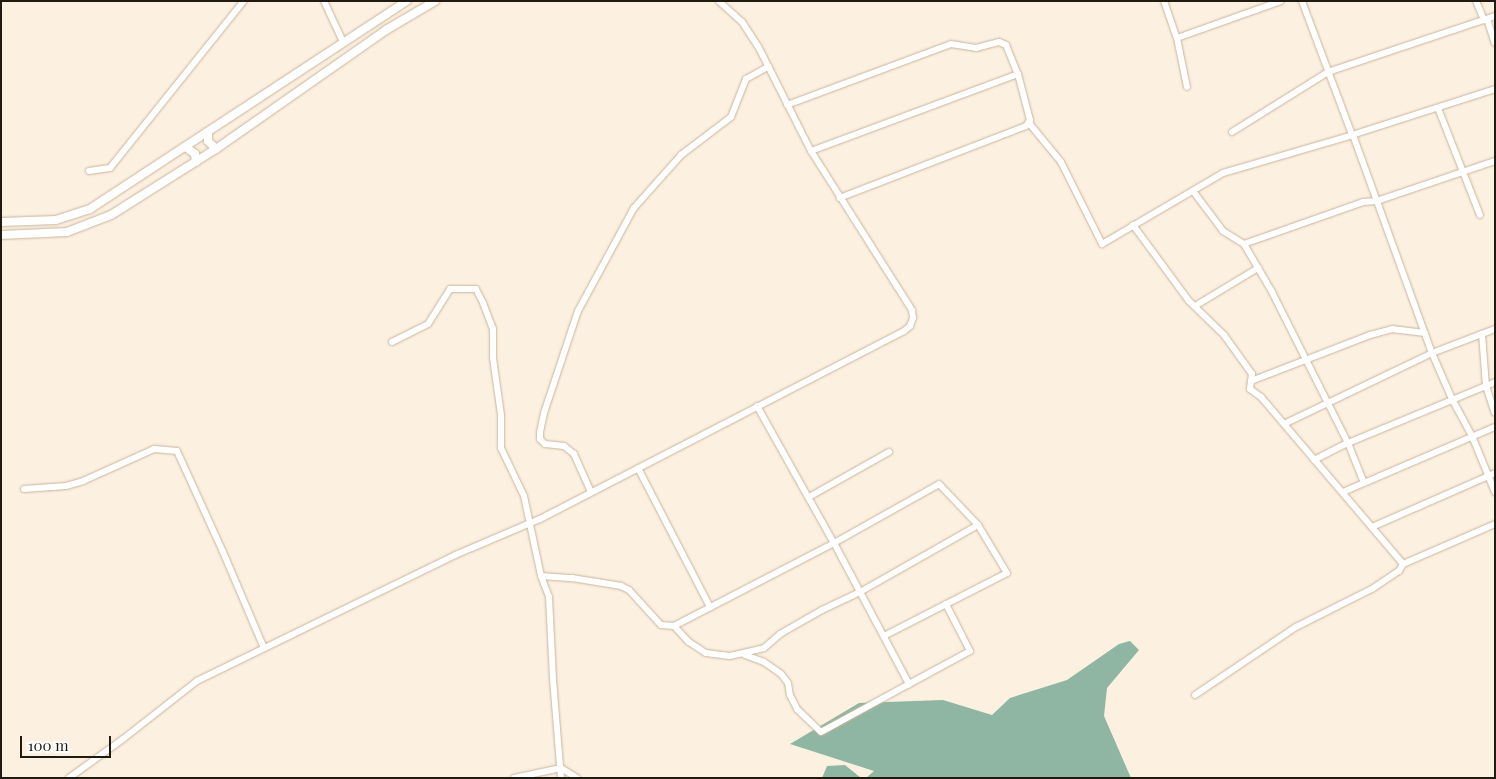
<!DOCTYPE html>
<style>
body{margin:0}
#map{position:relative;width:1496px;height:779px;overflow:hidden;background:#fcf0e0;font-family:"Playfair Display",serif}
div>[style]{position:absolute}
.forest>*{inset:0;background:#8eb6a2}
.roads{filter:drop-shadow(0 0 1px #c8b59c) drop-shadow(0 0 1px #c8b59c)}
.minor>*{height:6px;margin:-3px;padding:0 3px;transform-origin:3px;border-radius:3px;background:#fff}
.tertiary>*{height:8px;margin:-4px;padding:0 4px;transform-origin:4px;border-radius:4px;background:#fff}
span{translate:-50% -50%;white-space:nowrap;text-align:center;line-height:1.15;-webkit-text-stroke:5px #fff;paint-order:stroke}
.frame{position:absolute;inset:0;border:2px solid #211a11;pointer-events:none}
.scale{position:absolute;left:20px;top:736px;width:91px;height:22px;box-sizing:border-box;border:2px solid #211a11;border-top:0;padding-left:6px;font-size:15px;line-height:18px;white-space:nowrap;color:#211a11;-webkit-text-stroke:4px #fff;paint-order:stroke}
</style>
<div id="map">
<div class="forest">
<div style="clip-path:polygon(1130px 641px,1139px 650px,1107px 688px,1104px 716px,1131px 778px,866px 778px,874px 771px,790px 744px,859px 703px,943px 700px,992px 715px,1010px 698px,1067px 680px,1119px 644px)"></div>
<div style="clip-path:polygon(845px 765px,861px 778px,822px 778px,827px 766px)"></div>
</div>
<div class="roads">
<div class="minor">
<div style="left:324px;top:1px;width:45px;rotate:65.1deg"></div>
<div style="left:1164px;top:1px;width:39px;rotate:71deg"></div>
<div style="left:1177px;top:38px;width:50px;rotate:78.5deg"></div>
<div style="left:1302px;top:1px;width:143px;rotate:69.5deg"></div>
<div style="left:1352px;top:135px;width:150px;rotate:-17.8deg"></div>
<div style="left:1476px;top:1px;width:21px;rotate:67deg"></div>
<div style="left:1487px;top:19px;width:25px;rotate:72deg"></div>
<div style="left:1177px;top:38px;width:110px;rotate:-19.6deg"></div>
<div style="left:787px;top:105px;width:175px;rotate:-20.4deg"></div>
<div style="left:951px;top:44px;width:25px;rotate:9deg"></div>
<div style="left:976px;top:48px;width:24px;rotate:-15deg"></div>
<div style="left:999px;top:42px;width:8px;rotate:23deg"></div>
<div style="left:1006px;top:45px;width:31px;rotate:68deg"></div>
<div style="left:1018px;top:74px;width:48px;rotate:75.4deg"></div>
<div style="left:1030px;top:120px;width:7px;rotate:124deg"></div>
<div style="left:1026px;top:126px;width:200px;rotate:158.9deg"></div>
<div style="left:1438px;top:108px;width:115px;rotate:68.6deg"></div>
<div style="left:1029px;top:123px;width:50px;rotate:50.6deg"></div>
<div style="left:1061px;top:162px;width:92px;rotate:63.4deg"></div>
<div style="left:1102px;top:244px;width:140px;rotate:-30.4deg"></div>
<div style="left:1223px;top:173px;width:135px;rotate:-16.3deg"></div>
<div style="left:1353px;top:135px;width:232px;rotate:70.1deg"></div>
<div style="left:1432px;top:353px;width:50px;rotate:66.5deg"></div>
<div style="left:1452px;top:399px;width:42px;rotate:61.6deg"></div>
<div style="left:1472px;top:436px;width:61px;rotate:67.7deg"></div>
<div style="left:1232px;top:132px;width:113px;rotate:-32deg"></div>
<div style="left:1328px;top:72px;width:176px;rotate:-18.5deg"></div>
<div style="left:811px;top:151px;width:221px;rotate:-20.4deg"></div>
<div style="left:89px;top:171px;width:21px;rotate:-8deg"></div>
<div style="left:110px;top:168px;width:214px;rotate:-51.3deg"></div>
<div style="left:1193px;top:191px;width:50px;rotate:53.1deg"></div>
<div style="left:1223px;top:231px;width:25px;rotate:32deg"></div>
<div style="left:1244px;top:244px;width:56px;rotate:59.7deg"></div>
<div style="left:1272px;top:292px;width:169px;rotate:63.3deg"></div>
<div style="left:1348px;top:443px;width:43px;rotate:68.2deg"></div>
<div style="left:1133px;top:225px;width:94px;rotate:53.6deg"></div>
<div style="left:1189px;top:301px;width:49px;rotate:44.2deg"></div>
<div style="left:1224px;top:335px;width:48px;rotate:54.3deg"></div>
<div style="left:1252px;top:374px;width:15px;rotate:98deg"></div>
<div style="left:1250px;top:389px;width:14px;rotate:36deg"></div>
<div style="left:1261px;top:397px;width:219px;rotate:49.6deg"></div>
<div style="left:1244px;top:244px;width:126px;rotate:-19.4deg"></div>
<div style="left:1363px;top:202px;width:14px;rotate:-4deg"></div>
<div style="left:1377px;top:201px;width:125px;rotate:-18.7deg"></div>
<div style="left:1195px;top:306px;width:74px;rotate:-31.1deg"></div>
<div style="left:1482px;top:334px;width:52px;rotate:85.6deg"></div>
<div style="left:1486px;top:386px;width:28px;rotate:72deg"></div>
<div style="left:392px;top:342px;width:40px;rotate:-26.6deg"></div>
<div style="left:428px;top:324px;width:41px;rotate:-57.8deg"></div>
<div style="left:450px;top:289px;width:26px"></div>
<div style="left:476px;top:289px;width:16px;rotate:63deg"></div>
<div style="left:483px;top:303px;width:28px;rotate:69deg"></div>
<div style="left:493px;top:329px;width:29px;rotate:90deg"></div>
<div style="left:493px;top:358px;width:58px;rotate:82deg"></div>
<div style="left:501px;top:415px;width:33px;rotate:90deg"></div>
<div style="left:501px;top:448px;width:53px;rotate:64.4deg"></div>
<div style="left:524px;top:496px;width:82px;rotate:78deg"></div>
<div style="left:541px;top:576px;width:22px;rotate:69deg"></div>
<div style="left:549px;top:597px;width:82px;rotate:87.2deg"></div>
<div style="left:553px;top:679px;width:99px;rotate:85.4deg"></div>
<div style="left:1251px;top:381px;width:128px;rotate:-21.1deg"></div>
<div style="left:1370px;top:335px;width:23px;rotate:-15deg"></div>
<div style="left:1392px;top:329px;width:33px;rotate:7deg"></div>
<div style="left:757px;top:406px;width:157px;rotate:60.7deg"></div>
<div style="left:834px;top:543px;width:160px;rotate:62deg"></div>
<div style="left:909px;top:684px;width:69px;rotate:-28.4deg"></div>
<div style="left:970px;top:651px;width:53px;rotate:-117.1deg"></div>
<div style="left:1284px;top:424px;width:164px;rotate:-25.6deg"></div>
<div style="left:1432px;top:353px;width:67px;rotate:-20.9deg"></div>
<div style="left:1314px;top:460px;width:38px;rotate:-27deg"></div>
<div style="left:1348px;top:443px;width:159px;rotate:-22.5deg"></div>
<div style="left:638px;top:468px;width:157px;rotate:62.6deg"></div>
<div style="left:24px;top:489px;width:42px;rotate:-4.1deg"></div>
<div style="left:66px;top:486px;width:18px;rotate:-16deg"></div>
<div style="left:83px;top:481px;width:78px;rotate:-24.3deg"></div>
<div style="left:154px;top:449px;width:23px;rotate:5deg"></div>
<div style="left:177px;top:451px;width:111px;rotate:65.5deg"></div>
<div style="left:223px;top:552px;width:104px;rotate:66.9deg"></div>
<div style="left:591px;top:492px;width:42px;rotate:-114.1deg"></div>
<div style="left:574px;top:454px;width:13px;rotate:-141deg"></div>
<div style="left:564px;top:446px;width:19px;rotate:-174deg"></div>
<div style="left:545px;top:444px;width:7px;rotate:-135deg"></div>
<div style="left:540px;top:439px;width:7px;rotate:-90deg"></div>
<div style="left:540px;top:432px;width:19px;rotate:-78deg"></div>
<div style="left:544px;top:413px;width:108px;rotate:-71.6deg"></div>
<div style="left:578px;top:311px;width:117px;rotate:-61.5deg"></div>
<div style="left:634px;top:208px;width:71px;rotate:-48.4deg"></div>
<div style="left:681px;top:155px;width:63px;rotate:-37.2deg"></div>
<div style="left:731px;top:117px;width:41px;rotate:-68.5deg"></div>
<div style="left:746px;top:79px;width:26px;rotate:-29deg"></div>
<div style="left:1343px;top:492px;width:165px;rotate:-23.2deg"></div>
<div style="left:809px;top:497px;width:92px;rotate:-29.4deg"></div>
<div style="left:1372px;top:527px;width:134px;rotate:-23.7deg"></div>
<div style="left:541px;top:576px;width:31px;rotate:4deg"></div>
<div style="left:572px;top:578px;width:50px;rotate:9.3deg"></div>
<div style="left:621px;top:586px;width:9px;rotate:27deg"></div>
<div style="left:629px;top:590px;width:47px;rotate:47.6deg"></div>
<div style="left:661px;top:625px;width:13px;rotate:4deg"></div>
<div style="left:674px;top:626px;width:22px;rotate:47deg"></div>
<div style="left:689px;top:642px;width:20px;rotate:33deg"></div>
<div style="left:706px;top:653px;width:24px;rotate:7deg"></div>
<div style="left:730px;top:656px;width:35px;rotate:-13deg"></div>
<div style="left:764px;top:648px;width:21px;rotate:-41deg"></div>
<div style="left:780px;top:634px;width:48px;rotate:-29.7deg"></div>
<div style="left:822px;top:610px;width:42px;rotate:-25.3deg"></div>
<div style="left:860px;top:592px;width:136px;rotate:-29.6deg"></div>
<div style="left:978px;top:525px;width:56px;rotate:58.9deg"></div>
<div style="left:1007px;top:573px;width:138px;rotate:152.9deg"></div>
<div style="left:674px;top:626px;width:180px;rotate:-27.4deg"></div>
<div style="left:834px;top:543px;width:120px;rotate:-29.3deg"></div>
<div style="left:939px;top:484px;width:57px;rotate:46.4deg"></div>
<div style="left:745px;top:655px;width:20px;rotate:20deg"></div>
<div style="left:764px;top:662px;width:21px;rotate:35deg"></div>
<div style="left:781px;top:674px;width:11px;rotate:52deg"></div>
<div style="left:788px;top:683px;width:12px;rotate:81deg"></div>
<div style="left:790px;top:695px;width:16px;rotate:63deg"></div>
<div style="left:797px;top:709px;width:33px;rotate:44deg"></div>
<div style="left:821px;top:732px;width:100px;rotate:-28.6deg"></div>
<div style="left:1195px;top:695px;width:122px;rotate:-34deg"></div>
<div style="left:1296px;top:627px;width:85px;rotate:-26.6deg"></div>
<div style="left:1372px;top:589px;width:32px;rotate:-34deg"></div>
<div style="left:1399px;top:571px;width:8px;rotate:-60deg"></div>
<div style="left:1403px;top:564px;width:100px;rotate:-23.5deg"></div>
<div style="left:69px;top:778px;width:67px;rotate:-35.8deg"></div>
<div style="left:123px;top:739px;width:94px;rotate:-38.1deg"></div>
<div style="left:197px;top:681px;width:287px;rotate:-26deg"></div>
<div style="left:455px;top:555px;width:92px;rotate:-23deg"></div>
<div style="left:540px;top:519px;width:410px;rotate:-27.3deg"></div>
<div style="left:904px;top:331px;width:8px;rotate:-40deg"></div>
<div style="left:910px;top:326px;width:9px;rotate:-69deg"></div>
<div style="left:913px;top:318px;width:8px;rotate:-97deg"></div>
<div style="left:912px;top:310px;width:188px;rotate:-122.4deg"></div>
<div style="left:811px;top:151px;width:115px;rotate:-116.8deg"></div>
<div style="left:759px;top:48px;width:31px;rotate:-123deg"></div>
<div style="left:742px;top:22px;width:31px;rotate:-138deg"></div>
<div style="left:514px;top:778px;width:48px;rotate:-12deg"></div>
<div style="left:561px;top:768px;width:19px;rotate:32deg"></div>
</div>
<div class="tertiary">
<div style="left:208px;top:132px;width:9px;rotate:90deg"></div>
<div style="left:208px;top:141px;width:11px;rotate:45deg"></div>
<div style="left:186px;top:147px;width:11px;rotate:38deg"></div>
<div style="left:195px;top:154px;width:8px;rotate:83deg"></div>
<div style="left:1px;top:222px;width:55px;rotate:-2.1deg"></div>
<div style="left:56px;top:220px;width:36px;rotate:-18deg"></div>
<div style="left:90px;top:209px;width:379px;rotate:-33.3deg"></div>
<div style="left:1px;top:235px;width:66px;rotate:-2.6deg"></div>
<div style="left:67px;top:232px;width:47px;rotate:-21.1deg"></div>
<div style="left:111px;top:215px;width:124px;rotate:-32.2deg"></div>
<div style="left:216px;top:149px;width:208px;rotate:-35deg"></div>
<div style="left:386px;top:30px;width:57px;rotate:-30.6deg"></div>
</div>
</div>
<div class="frame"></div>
<div class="scale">100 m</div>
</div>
